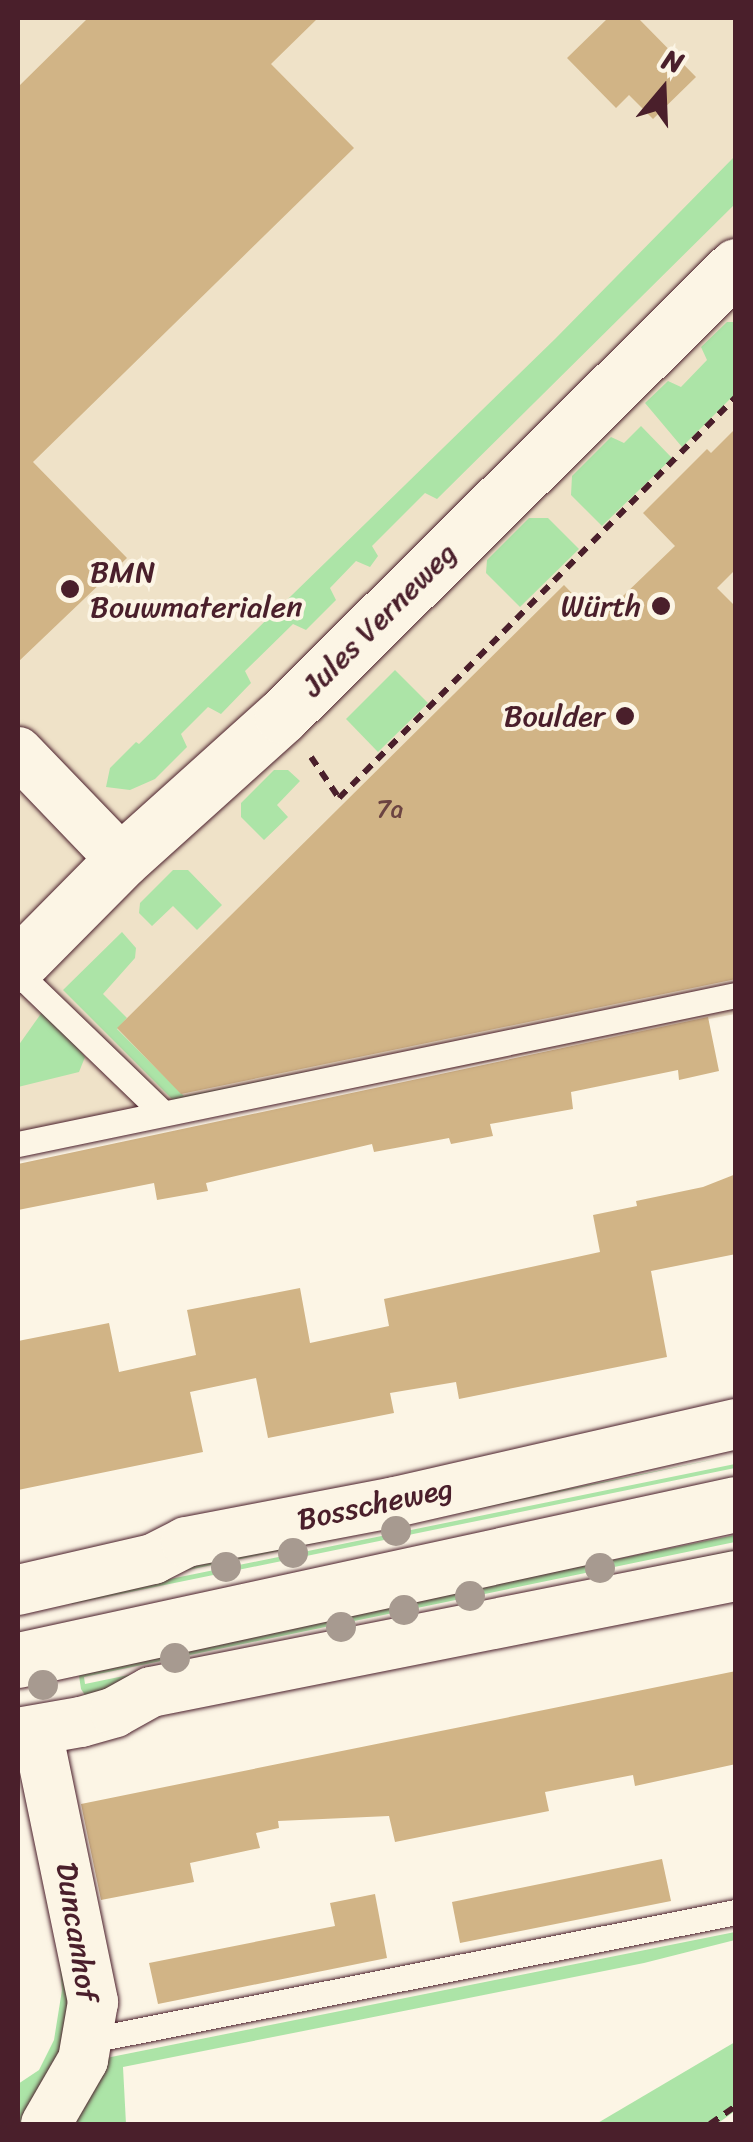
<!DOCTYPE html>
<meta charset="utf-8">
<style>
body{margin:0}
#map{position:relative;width:753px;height:2142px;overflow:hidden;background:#fcf5e5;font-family:Sriracha,sans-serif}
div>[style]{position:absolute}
.built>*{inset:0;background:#efe2c8}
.green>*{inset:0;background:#ace4a7}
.building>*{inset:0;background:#d1b486}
.path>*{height:6px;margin-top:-3px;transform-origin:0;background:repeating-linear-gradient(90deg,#4a1f2b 0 10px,transparent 0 18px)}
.roads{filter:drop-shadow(0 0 2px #4a1f2b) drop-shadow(0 0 2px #4a1f2b)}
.lane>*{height:25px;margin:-12.5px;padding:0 12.5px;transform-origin:12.5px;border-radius:12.5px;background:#fcf5e5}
.street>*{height:50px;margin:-25px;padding:0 25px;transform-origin:25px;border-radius:25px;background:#fcf5e5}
.secondary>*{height:55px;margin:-27.5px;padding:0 27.5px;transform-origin:27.5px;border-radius:27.5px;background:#fcf5e5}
.trees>*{width:30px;height:30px;margin:-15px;border-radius:50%;background:#a79a90}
.dots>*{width:28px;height:28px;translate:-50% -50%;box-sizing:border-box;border:5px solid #fcf5e5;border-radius:50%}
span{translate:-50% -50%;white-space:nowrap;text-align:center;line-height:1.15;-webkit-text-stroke:8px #fcf5e5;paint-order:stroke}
.number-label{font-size:25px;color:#6c4442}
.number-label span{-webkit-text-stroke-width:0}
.poi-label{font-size:30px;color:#4a1f2b}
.left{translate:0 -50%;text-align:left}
.right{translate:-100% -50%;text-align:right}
.street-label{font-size:30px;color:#4a1f2b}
.frame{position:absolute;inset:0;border:20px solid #4a1f2b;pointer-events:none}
.north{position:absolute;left:613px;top:40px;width:100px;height:100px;-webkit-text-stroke:8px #fcf5e5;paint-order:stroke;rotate:19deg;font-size:28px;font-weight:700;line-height:40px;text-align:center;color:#4a1f2b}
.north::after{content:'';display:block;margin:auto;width:35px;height:45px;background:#4a1f2b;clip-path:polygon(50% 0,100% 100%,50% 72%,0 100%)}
</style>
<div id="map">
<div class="built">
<div style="clip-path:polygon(18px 18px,735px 18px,735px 1014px,18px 1154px)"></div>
</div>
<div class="green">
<div style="clip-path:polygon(735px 156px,735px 204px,437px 499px,425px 493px,372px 546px,378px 556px,370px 567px,356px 561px,330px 588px,336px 600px,306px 630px,293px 624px,245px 671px,251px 683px,221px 714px,208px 707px,181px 734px,187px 747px,155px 779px,130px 790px,106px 787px,110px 768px,136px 742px,139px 744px,556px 338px)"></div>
<div style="clip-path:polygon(727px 322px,735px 322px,735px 394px,682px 447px,645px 403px,668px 381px,681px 387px,707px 360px,701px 347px)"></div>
<div style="clip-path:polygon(641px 426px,672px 458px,602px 526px,571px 495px,572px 476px,611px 437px,624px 443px)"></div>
<div style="clip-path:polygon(529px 518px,548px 518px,579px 549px,520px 607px,486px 573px,487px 560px)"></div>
<div style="clip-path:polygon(395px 670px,428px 703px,378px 752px,346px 719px)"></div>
<div style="clip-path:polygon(274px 770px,288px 770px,300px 781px,277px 805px,288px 817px,264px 840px,241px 817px,241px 803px)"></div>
<div style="clip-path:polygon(173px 870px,188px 870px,222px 905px,197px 930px,173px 906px,152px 926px,139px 913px,140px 903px)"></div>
<div style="clip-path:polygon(122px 932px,136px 948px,135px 958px,103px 994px,127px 1018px,117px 1029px,184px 1096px,735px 986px,174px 1101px,63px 990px)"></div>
<div style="clip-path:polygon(45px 1008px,85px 1057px,79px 1072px,18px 1087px,18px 1046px)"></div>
<div style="clip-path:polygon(735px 1455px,65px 1596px,67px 1600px,735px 1464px,735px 1468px,72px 1604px,62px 1597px,67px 1591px)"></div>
<div style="clip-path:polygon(735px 1535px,735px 1542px,84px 1677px,85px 1684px,735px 1550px,735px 1559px,87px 1698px,81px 1689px,78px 1669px)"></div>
<div style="clip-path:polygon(735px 1932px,735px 1940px,644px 1963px,123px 2067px,126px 2124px,56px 2124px,102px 2060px,111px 2057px)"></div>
<div style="clip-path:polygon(59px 1957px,79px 2003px,32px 2124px,18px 2124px,18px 2084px,39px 2070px,54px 2040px,62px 1990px)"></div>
<div style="clip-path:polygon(735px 2042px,735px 2111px,717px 2124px,596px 2124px)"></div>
</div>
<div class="building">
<div style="clip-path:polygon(88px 18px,318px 18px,271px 64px,354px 148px,33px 462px,127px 558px,18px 662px,18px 87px)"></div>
<div style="clip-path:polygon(608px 18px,638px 18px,696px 77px,653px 119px,629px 95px,616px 108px,567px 58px)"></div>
<div style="clip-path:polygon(736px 428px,736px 569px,717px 588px,736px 607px,736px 979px,181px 1094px,117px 1028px,564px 585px,598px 620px,675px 546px,643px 513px,707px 449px,711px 453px)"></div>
<div style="clip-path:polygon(708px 1017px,719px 1071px,679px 1080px,678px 1070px,571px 1092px,573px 1109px,490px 1124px,493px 1136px,451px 1144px,449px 1138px,374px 1152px,372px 1144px,206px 1183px,208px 1191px,157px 1200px,154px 1183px,18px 1210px,18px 1164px)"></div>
<div style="clip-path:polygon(736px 1174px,736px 1254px,651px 1271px,667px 1357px,459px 1399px,456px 1382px,390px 1393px,394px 1413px,268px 1438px,256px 1378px,190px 1392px,203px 1452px,18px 1490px,18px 1341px,109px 1323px,119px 1372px,196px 1355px,187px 1310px,300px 1288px,310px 1343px,389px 1326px,384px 1299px,600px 1252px,593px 1215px,637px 1206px,636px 1201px,703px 1187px)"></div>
<div style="clip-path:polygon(736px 1671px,736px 1764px,635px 1786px,633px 1775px,545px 1792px,549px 1811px,395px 1842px,389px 1816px,278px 1821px,279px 1828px,256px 1833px,260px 1848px,190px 1863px,194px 1882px,101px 1900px,81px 1804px)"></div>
<div style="clip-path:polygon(662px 1859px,671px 1901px,460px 1943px,452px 1902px)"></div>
<div style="clip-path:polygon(375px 1894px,387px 1958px,158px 2004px,149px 1963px,335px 1926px,330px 1903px)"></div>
</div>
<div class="path">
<div style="left:311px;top:757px;width:50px;rotate:55.7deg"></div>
<div style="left:339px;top:798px;width:564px;rotate:-45.29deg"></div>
<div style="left:710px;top:2124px;width:32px;rotate:-35deg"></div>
</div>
<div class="roads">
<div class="lane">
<div style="left:18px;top:973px;width:202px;rotate:44deg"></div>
<div style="left:18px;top:1144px;width:733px;rotate:-11.72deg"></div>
<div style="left:86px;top:2041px;width:663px;rotate:-11.23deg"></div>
</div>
<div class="street">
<div style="left:18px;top:752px;width:150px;rotate:46.1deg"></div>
<div style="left:18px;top:1590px;width:139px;rotate:-12.9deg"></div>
<div style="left:153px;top:1559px;width:37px;rotate:-27deg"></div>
<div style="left:186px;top:1542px;width:213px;rotate:-10.8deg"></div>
<div style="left:395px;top:1502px;width:350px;rotate:-12.9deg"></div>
<div style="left:37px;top:1731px;width:277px;rotate:78.3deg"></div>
<div style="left:93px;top:2002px;width:59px;rotate:99.8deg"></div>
<div style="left:83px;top:2060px;width:74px;rotate:120deg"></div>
<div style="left:18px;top:1733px;width:64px;rotate:-9.9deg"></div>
<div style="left:81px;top:1722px;width:35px;rotate:-16deg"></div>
<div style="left:115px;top:1712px;width:41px;rotate:-29.1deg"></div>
<div style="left:151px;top:1692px;width:596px;rotate:-11.22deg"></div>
</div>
<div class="secondary">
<div style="left:18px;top:965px;width:148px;rotate:-45.3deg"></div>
<div style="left:122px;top:860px;width:215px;rotate:-42deg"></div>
<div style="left:282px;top:716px;width:639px;rotate:-44.75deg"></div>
<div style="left:18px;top:1660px;width:735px;rotate:-12.26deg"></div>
</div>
</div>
<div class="trees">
<div style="left:396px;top:1531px"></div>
<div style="left:293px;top:1553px"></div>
<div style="left:226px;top:1567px"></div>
<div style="left:600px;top:1568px"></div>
<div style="left:470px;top:1596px"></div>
<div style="left:404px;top:1610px"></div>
<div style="left:341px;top:1627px"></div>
<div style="left:175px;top:1658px"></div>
<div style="left:43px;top:1685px"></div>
</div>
<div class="dots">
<div style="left:70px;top:589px;background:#4a1f2b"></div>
<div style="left:661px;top:606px;background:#4a1f2b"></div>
<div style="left:625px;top:716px;background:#4a1f2b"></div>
</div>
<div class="number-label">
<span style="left:390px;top:809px">7a</span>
</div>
<div class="poi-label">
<span class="left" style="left:90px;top:589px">BMN<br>Bouwmaterialen</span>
<span class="right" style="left:641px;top:606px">Würth</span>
<span class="right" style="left:605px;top:716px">Boulder</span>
</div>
<div class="street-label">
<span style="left:379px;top:619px;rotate:-45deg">Jules Verneweg</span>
<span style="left:375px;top:1504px;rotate:-12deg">Bosscheweg</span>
<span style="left:77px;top:1932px;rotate:81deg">Duncanhof</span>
</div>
<div class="frame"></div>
<div class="north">N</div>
</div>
